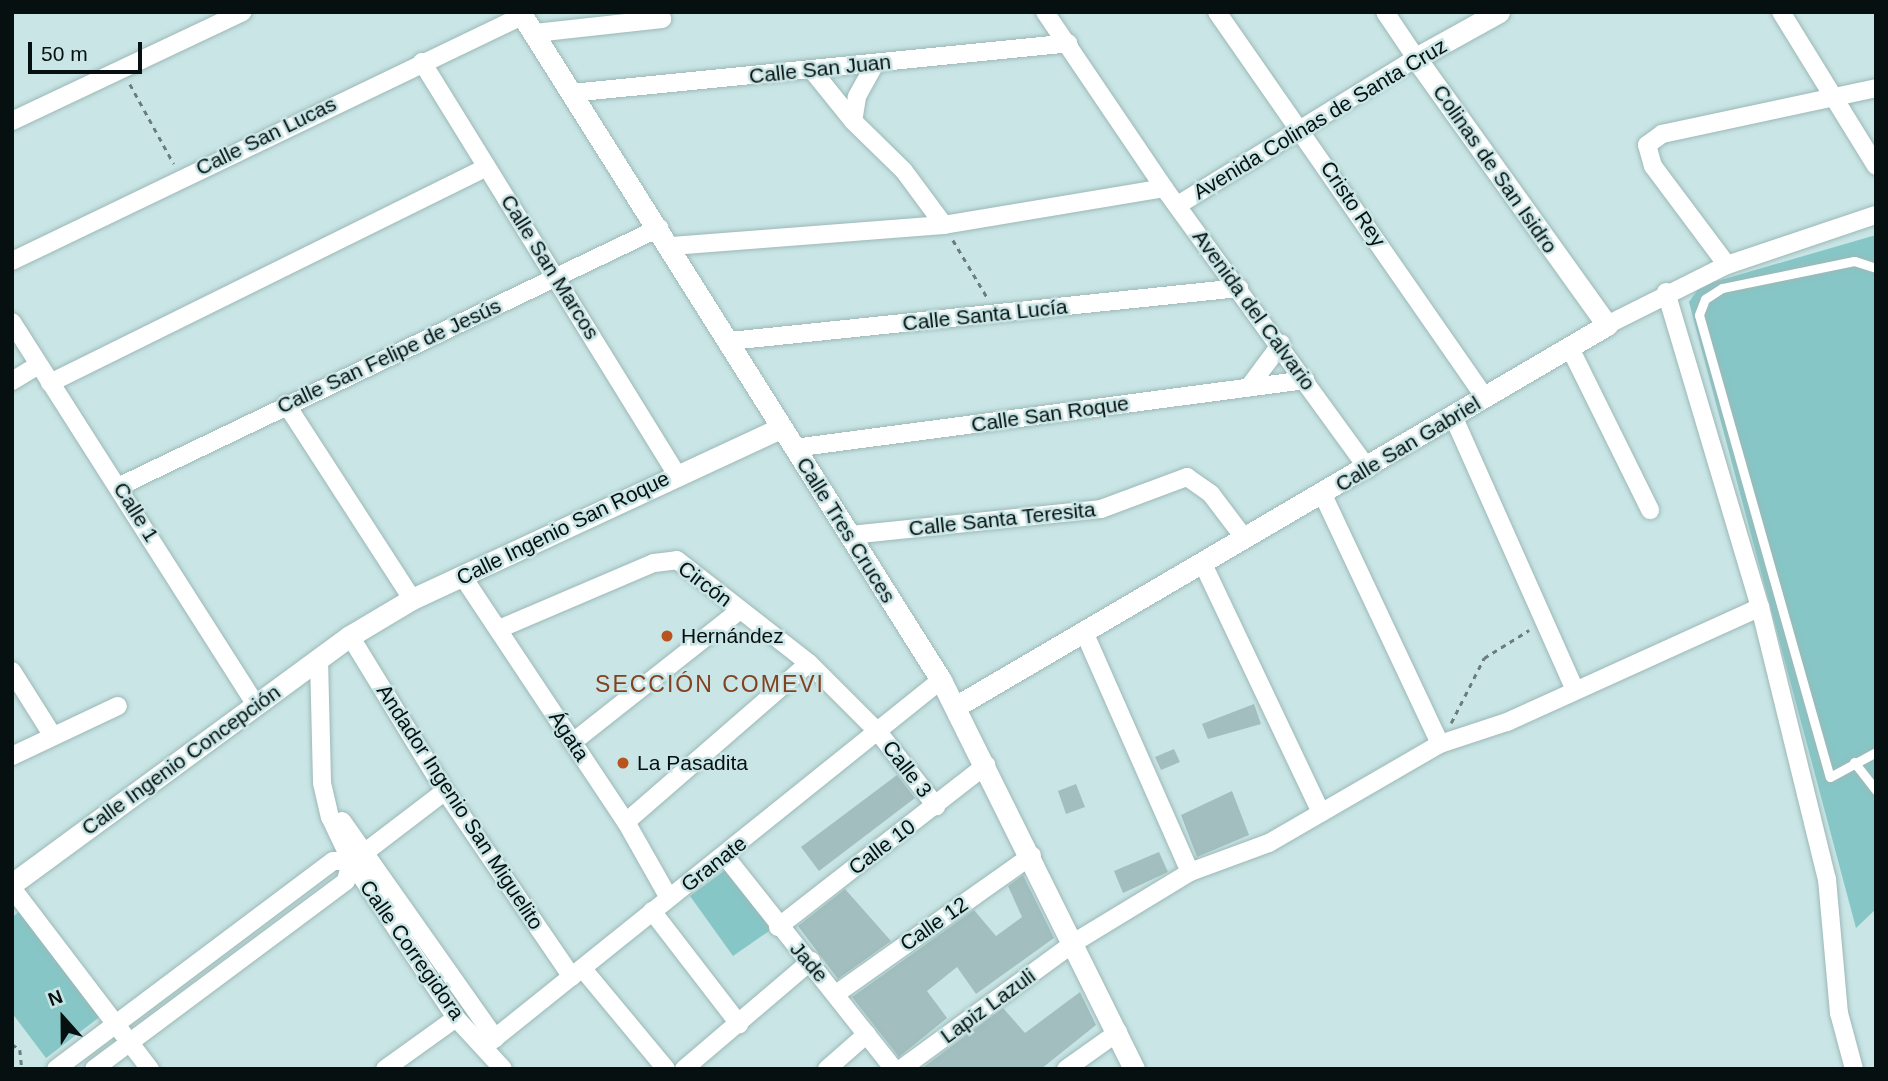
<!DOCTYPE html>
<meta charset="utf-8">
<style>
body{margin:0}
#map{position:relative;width:1888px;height:1081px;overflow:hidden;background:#c9e5e5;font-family:Arial,sans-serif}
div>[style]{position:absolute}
.green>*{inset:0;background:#87c6c6}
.building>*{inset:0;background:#a2bebe}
.path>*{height:2.5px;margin-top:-1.25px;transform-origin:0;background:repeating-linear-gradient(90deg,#6a7c7c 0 5px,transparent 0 10px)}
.roads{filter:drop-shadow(0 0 2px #9cb8b7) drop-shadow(0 0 2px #9cb8b7)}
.service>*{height:9px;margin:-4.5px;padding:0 4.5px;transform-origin:4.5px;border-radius:4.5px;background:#fff}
.minor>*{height:18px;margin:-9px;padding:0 9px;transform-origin:9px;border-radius:9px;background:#fff}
.tertiary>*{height:21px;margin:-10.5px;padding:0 10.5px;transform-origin:10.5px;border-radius:10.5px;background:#fff}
.dots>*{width:19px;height:19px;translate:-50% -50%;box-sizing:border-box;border:4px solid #c9e5e5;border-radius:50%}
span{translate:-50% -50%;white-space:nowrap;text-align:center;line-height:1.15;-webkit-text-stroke:5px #c9e5e5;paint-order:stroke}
.street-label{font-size:21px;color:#071010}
.poi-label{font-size:21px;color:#071010}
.left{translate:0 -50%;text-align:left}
.neighbourhood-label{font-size:23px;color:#824221;letter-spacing:2px}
.frame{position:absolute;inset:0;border:14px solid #071010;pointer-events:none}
.north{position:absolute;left:28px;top:983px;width:70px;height:70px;-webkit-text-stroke:5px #c9e5e5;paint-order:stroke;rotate:339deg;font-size:19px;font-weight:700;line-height:28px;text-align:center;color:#071010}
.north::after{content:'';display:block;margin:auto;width:24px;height:32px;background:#071010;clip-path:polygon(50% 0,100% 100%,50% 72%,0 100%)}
.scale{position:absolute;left:28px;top:42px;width:114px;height:32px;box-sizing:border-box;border:4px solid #071010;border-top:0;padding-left:9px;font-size:21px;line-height:24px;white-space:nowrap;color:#071010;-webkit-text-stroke:5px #c9e5e5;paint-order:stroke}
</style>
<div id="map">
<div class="green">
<div style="clip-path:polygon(1876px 235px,1876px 909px,1856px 928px,1689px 302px,1700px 286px)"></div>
<div style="clip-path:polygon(728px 868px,772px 929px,733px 956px,690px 896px)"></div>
<div style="clip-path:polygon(27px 906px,106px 1012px,46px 1058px,12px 1013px,12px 917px)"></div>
</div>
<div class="building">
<div style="clip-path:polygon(1254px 704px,1261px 724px,1208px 739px,1202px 724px)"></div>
<div style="clip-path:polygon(1174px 749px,1180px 762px,1161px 770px,1155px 757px)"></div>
<div style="clip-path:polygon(897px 775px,915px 798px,819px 871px,801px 847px)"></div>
<div style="clip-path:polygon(1076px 784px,1085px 807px,1066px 814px,1058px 791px)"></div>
<div style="clip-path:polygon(1232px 791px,1249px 835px,1197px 857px,1181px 815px)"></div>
<div style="clip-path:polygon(1159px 852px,1168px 872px,1123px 893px,1114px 871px)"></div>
<div style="clip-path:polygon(1023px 875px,1054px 938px,976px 994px,957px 967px,927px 991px,947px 1018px,899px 1057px,852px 997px,974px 910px,996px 936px,1022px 917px,1008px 886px)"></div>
<div style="clip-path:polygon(845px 889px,891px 941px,838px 979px,798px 926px)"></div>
<div style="clip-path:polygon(1080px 992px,1096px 1025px,1041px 1069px,921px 1069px,1003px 1008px,1025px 1033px)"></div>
</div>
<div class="path">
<div style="left:130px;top:84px;width:91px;rotate:61.2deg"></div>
<div style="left:953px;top:240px;width:66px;rotate:59.2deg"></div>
<div style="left:1451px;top:723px;width:73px;rotate:-63.1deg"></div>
<div style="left:1484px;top:658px;width:53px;rotate:-31.9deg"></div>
<div style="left:12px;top:1044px;width:10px;rotate:37deg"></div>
<div style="left:20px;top:1050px;width:19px;rotate:84deg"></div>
</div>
<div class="roads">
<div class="service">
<div style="left:1876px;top:268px;width:23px;rotate:-162deg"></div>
<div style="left:1854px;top:261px;width:135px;rotate:168.4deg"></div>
<div style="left:1722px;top:288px;width:20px;rotate:147deg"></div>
<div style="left:1705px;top:299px;width:17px;rotate:111deg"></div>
<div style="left:1699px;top:315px;width:480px;rotate:74.2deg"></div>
<div style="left:1830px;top:777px;width:52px;rotate:-28.5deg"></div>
<div style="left:1854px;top:762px;width:36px;rotate:52deg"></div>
</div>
<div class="minor">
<div style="left:1045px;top:12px;width:212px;rotate:55.9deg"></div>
<div style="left:1164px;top:188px;width:347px;rotate:54deg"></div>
<div style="left:1217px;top:12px;width:470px;rotate:55.2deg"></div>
<div style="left:1781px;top:12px;width:181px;rotate:58.3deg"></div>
<div style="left:535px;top:33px;width:128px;rotate:-6.3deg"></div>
<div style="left:422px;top:62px;width:484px;rotate:58.3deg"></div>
<div style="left:875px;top:64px;width:38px;rotate:119deg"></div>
<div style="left:857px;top:97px;width:24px;rotate:99deg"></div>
<div style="left:853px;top:121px;width:71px;rotate:44.4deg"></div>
<div style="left:904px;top:171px;width:67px;rotate:53.5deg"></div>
<div style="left:812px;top:70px;width:65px;rotate:51.2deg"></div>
<div style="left:571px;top:93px;width:500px;rotate:-5.7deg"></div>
<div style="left:12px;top:121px;width:255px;rotate:-25.3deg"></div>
<div style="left:1178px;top:205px;width:280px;rotate:-31.7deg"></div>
<div style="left:1416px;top:58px;width:55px;rotate:-124deg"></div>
<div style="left:671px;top:246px;width:274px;rotate:-4.4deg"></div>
<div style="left:944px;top:225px;width:223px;rotate:-9.5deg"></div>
<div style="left:12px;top:261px;width:566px;rotate:-25.66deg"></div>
<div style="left:1727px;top:265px;width:124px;rotate:-126.8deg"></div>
<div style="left:1653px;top:166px;width:22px;rotate:-106deg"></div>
<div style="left:1647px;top:145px;width:19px;rotate:-36deg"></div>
<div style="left:1662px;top:134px;width:219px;rotate:-12.1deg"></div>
<div style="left:1666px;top:292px;width:329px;rotate:73.4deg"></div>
<div style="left:1760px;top:607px;width:280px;rotate:76.2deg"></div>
<div style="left:1827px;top:879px;width:135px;rotate:84.9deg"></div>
<div style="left:1839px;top:1013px;width:58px;rotate:75deg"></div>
<div style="left:12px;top:322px;width:454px;rotate:57.5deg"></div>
<div style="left:1607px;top:325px;width:134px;rotate:-26.6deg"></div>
<div style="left:1727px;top:265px;width:157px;rotate:-18.6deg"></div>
<div style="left:730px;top:341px;width:512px;rotate:-5.94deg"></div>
<div style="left:1570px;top:348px;width:181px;rotate:63.7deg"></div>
<div style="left:12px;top:381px;width:29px;rotate:-31deg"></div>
<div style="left:50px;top:383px;width:487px;rotate:-26.3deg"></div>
<div style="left:1249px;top:387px;width:54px;rotate:-53.3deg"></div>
<div style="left:286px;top:404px;width:232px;rotate:57.1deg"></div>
<div style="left:1453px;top:416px;width:300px;rotate:66deg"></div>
<div style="left:794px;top:448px;width:516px;rotate:-7.57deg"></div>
<div style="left:120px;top:486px;width:598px;rotate:-25.58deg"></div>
<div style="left:1323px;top:495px;width:275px;rotate:64.8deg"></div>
<div style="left:850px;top:535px;width:252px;rotate:-5.9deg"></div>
<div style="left:1101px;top:509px;width:92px;rotate:-20.4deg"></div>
<div style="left:1187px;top:477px;width:29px;rotate:35deg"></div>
<div style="left:1211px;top:494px;width:56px;rotate:52.9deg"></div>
<div style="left:1203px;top:564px;width:275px;rotate:64.6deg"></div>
<div style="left:463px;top:577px;width:294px;rotate:56.4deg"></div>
<div style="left:626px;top:822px;width:87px;rotate:60.5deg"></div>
<div style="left:499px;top:629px;width:168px;rotate:-23.1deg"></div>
<div style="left:654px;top:563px;width:23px;rotate:-7deg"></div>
<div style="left:677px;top:560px;width:167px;rotate:38deg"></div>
<div style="left:809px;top:663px;width:99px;rotate:45deg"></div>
<div style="left:879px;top:733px;width:93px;rotate:52deg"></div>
<div style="left:1085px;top:634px;width:260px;rotate:66.2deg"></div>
<div style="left:350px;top:636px;width:182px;rotate:58.5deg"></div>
<div style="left:445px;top:791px;width:225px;rotate:55.7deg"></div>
<div style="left:319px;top:659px;width:124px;rotate:88.6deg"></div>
<div style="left:322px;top:783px;width:35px;rotate:77deg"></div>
<div style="left:330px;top:817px;width:49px;rotate:64.5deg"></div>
<div style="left:351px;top:861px;width:189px;rotate:56.2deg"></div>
<div style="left:456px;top:1018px;width:69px;rotate:47.3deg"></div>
<div style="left:12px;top:671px;width:77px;rotate:57.8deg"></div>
<div style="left:573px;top:742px;width:213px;rotate:-38.3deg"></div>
<div style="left:12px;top:756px;width:117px;rotate:-25.3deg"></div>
<div style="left:342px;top:821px;width:266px;rotate:54.8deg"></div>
<div style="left:626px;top:822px;width:242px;rotate:-41deg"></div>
<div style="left:364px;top:853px;width:102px;rotate:-37.4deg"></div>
<div style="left:725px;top:856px;width:272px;rotate:51.6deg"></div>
<div style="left:12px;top:888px;width:228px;rotate:52.7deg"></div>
<div style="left:652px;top:911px;width:143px;rotate:52.4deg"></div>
<div style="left:778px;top:927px;width:264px;rotate:-37.9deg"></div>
<div style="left:583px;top:969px;width:130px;rotate:50.3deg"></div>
<div style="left:836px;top:994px;width:240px;rotate:-35.3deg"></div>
<div style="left:485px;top:1046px;width:585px;rotate:-38.75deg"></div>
<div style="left:56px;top:1069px;width:346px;rotate:-36.9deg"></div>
<div style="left:333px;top:861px;width:18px"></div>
<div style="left:94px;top:1069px;width:314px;rotate:-36.7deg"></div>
<div style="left:346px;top:881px;width:21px;rotate:-76deg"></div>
<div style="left:385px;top:1069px;width:87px;rotate:-35.7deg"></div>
<div style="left:684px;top:1069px;width:167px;rotate:-40.4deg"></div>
<div style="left:827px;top:1069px;width:53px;rotate:-41.2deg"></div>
<div style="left:901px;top:1069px;width:215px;rotate:-36.1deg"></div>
<div style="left:1075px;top:942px;width:135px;rotate:-31.3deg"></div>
<div style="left:1190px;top:872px;width:84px;rotate:-20.2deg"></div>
<div style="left:1269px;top:843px;width:198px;rotate:-30.1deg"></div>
<div style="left:1440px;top:744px;width:71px;rotate:-18.2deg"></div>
<div style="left:1507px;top:722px;width:278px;rotate:-24.4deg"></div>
<div style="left:1066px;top:1069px;width:64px;rotate:-35.4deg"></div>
</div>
<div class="tertiary">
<div style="left:520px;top:12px;width:790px;rotate:57.78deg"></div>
<div style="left:941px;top:680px;width:434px;rotate:63.6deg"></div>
<div style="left:955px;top:707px;width:756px;rotate:-30.37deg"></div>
<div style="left:1607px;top:325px;width:328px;rotate:-125.6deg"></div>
<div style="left:1416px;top:58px;width:95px;rotate:-29deg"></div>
<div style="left:12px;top:884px;width:419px;rotate:-36.3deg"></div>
<div style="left:350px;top:636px;width:72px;rotate:-30.8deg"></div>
<div style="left:412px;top:599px;width:407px;rotate:-24.9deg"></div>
</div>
</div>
<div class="dots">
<div style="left:667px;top:636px;background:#b8551e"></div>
<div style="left:623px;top:763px;background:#b8551e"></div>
</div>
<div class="street-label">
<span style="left:820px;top:69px;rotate:-6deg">Calle San Juan</span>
<span style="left:1320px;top:119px;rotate:-31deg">Avenida Colinas de Santa Cruz</span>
<span style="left:266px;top:136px;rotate:-26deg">Calle San Lucas</span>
<span style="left:1495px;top:169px;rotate:55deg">Colinas de San Isidro</span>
<span style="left:1353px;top:204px;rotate:56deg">Cristo Rey</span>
<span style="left:550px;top:267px;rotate:58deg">Calle San Marcos</span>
<span style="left:1254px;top:310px;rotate:54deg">Avenida del Calvario</span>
<span style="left:985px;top:315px;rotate:-6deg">Calle Santa Lucía</span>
<span style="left:389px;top:356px;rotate:-25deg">Calle San Felipe de Jesús</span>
<span style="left:1050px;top:414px;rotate:-8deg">Calle San Roque</span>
<span style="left:1408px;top:444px;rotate:-31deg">Calle San Gabriel</span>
<span style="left:136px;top:512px;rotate:58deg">Calle 1</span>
<span style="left:1002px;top:519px;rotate:-6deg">Calle Santa Teresita</span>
<span style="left:563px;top:528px;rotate:-26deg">Calle Ingenio San Roque</span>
<span style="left:846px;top:530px;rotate:58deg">Calle Tres Cruces</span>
<span style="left:705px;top:584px;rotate:37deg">Circón</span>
<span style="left:569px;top:736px;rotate:57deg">Ágata</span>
<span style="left:181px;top:760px;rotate:-36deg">Calle Ingenio Concepción</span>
<span style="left:907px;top:769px;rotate:52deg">Calle 3</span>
<span style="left:460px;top:807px;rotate:57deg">Andador Ingenio San Miguelito</span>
<span style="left:882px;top:847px;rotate:-37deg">Calle 10</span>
<span style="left:714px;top:864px;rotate:-38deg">Granate</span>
<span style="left:934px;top:924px;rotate:-35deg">Calle 12</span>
<span style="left:412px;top:950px;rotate:55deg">Calle Corregidora</span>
<span style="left:809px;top:962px;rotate:49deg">Jade</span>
<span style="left:988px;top:1006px;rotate:-36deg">Lapiz Lazuli</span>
</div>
<div class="poi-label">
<span class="left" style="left:681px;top:636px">Hernández</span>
<span class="left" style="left:637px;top:763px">La Pasadita</span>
</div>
<div class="neighbourhood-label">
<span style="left:710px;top:684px">SECCIÓN COMEVI</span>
</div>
<div class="frame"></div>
<div class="north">N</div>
<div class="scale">50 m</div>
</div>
